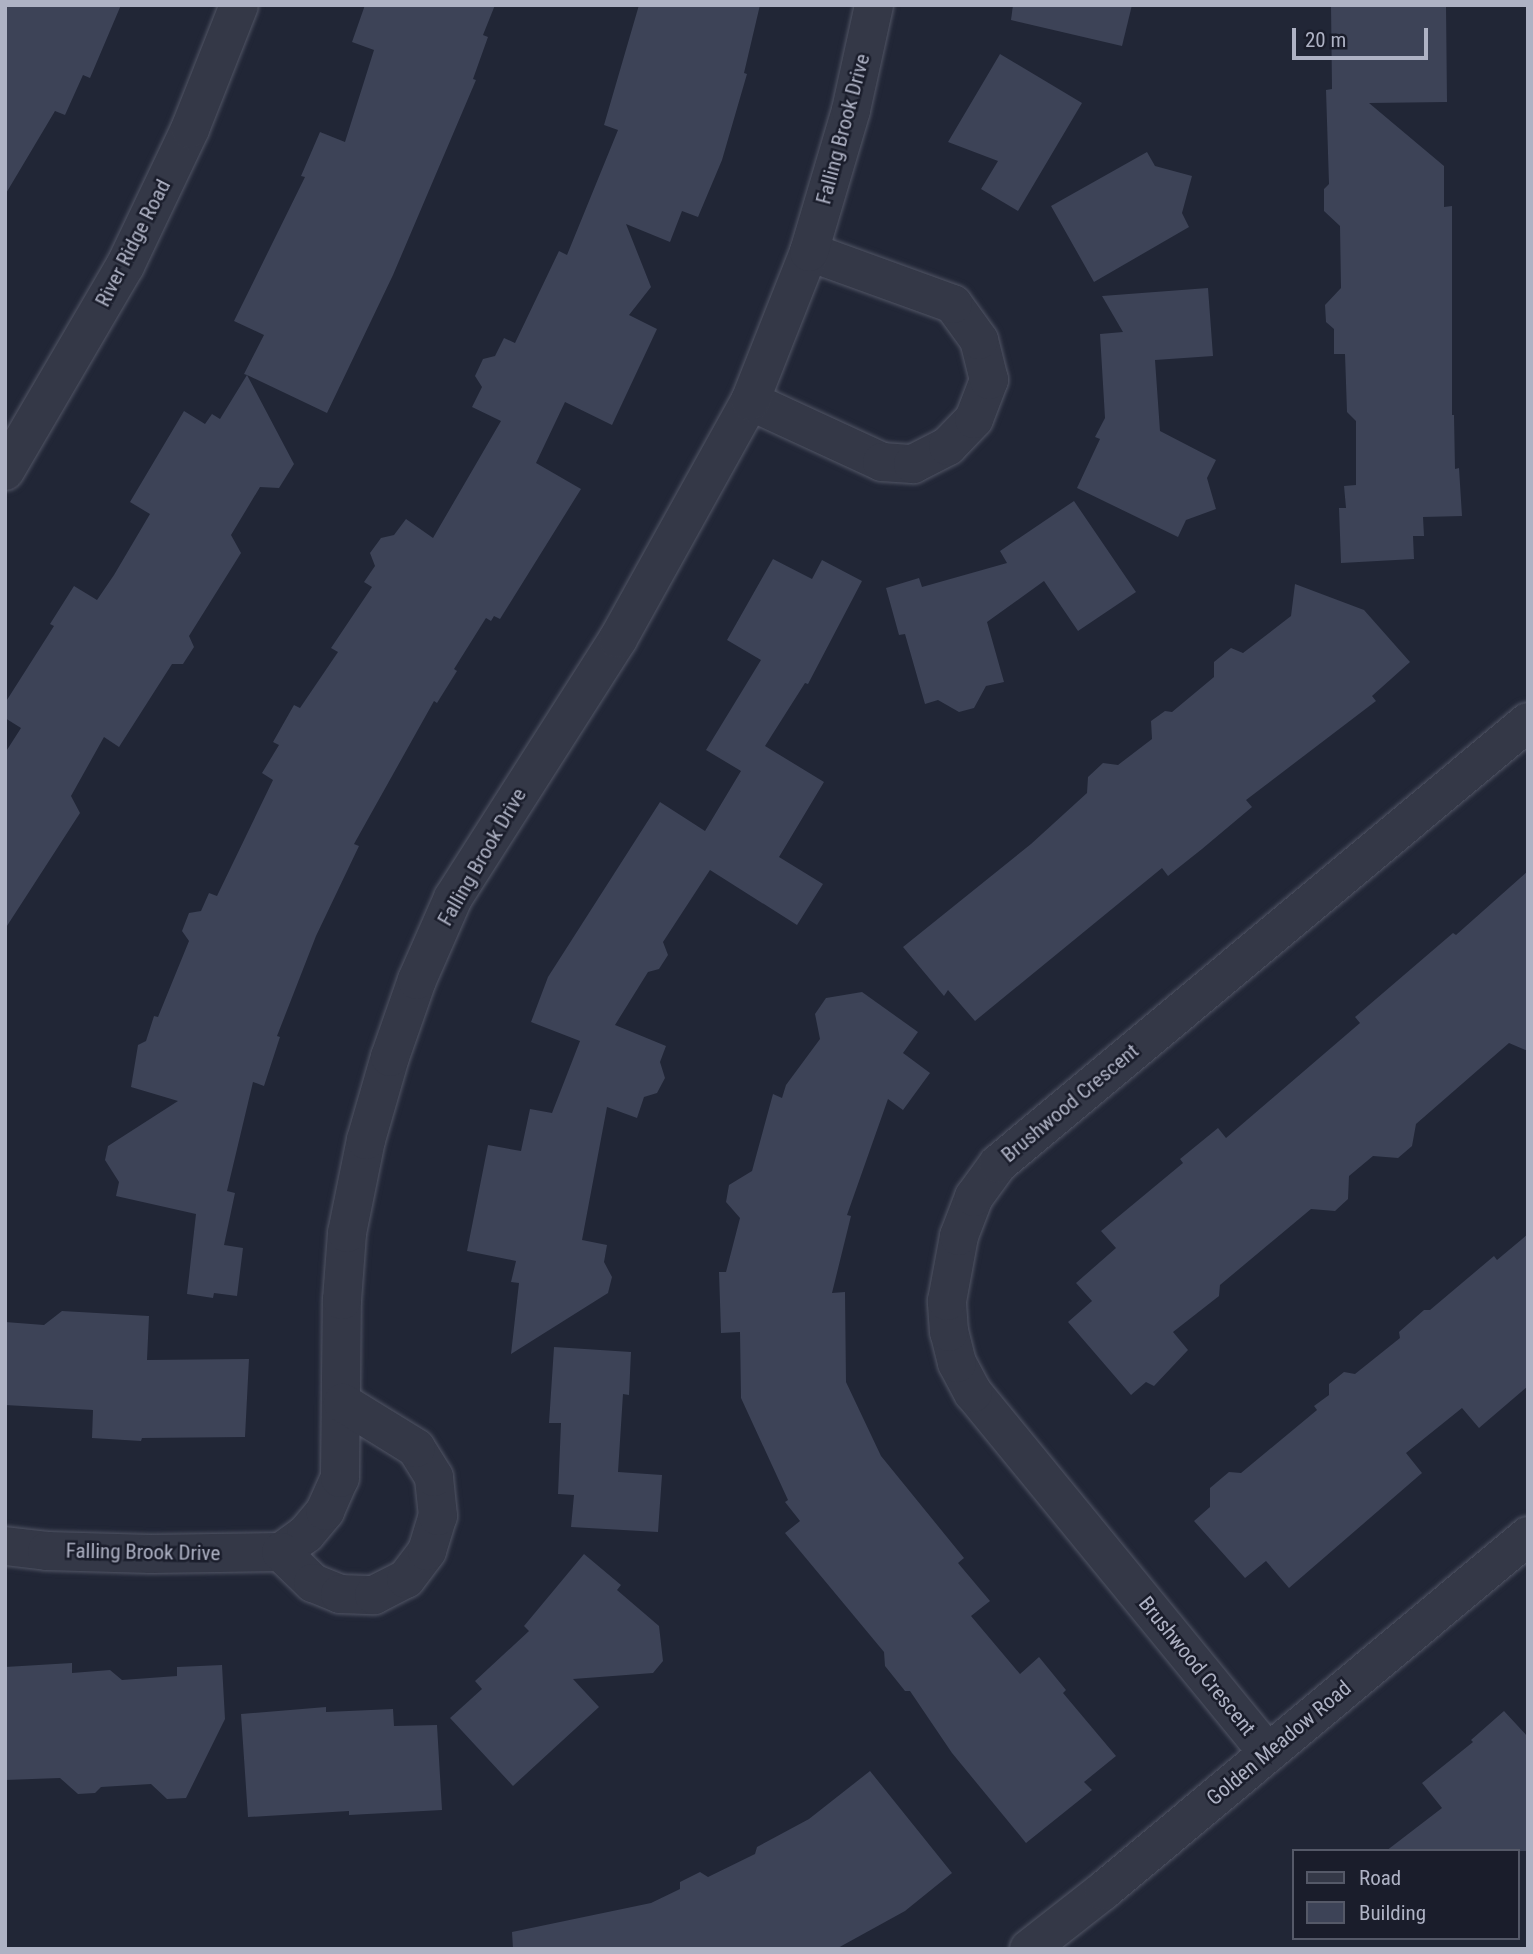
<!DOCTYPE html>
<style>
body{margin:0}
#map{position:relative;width:1533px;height:1954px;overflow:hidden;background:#212636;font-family:"Roboto Condensed",sans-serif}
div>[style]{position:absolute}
.building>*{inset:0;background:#3d4357}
.roads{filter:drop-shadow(0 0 2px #515565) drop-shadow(0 0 2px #515565)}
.street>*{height:38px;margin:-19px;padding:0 19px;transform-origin:19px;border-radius:19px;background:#343847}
span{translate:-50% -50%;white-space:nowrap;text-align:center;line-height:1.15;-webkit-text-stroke:5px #1a1d2b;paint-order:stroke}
.street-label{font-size:21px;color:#aeb2c4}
.frame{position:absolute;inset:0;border:7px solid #aeb2c4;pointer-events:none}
.legend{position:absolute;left:1292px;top:1849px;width:228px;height:91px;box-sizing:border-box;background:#1a1d2b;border:2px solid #555968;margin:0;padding:9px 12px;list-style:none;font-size:21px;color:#aeb2c4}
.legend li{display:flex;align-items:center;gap:14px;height:35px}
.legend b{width:35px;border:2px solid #555968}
.scale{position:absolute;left:1292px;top:28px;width:136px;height:32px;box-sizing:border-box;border:4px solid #aeb2c4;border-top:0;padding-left:9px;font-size:21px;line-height:24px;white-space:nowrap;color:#aeb2c4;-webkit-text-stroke:5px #1a1d2b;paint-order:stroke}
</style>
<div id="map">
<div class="building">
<div style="clip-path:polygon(5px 5px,121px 5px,90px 78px,83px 75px,65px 115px,55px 111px,5px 195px)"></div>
<div style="clip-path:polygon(365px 5px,495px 5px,483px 35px,488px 37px,473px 79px,476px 80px,393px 275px,327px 413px,247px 375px,294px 464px,279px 488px,260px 487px,231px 535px,241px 553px,189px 636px,194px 647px,183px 664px,172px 664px,119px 747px,104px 737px,71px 796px,80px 813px,5px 929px,5px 753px,21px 728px,5px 718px,5px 703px,54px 626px,50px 624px,74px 586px,97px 600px,114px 575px,150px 514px,130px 502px,184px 411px,205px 424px,212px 414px,220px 419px,247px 375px,244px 374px,264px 335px,234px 321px,305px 177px,301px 176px,320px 132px,345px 142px,374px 50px,352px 42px)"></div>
<div style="clip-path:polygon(639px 5px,760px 5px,744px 73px,747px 74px,722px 160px,698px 217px,682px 211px,670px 242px,626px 224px,651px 287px,629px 315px,657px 329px,612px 425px,565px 402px,536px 463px,581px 489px,500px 619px,494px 616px,491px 621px,486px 618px,454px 669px,457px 671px,437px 703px,434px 701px,354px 844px,359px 846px,316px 936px,277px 1036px,280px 1037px,264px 1086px,253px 1082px,227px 1191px,235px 1193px,224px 1245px,243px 1248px,237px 1296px,214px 1293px,213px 1298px,187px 1294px,196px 1214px,116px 1196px,119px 1182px,105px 1160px,108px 1146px,178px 1101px,131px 1087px,138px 1045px,146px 1041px,154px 1016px,158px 1017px,189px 941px,182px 931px,189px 913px,201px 911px,209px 893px,217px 896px,273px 780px,262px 773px,279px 745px,273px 742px,294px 705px,300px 708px,338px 652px,331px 648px,372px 587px,364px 582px,375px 566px,370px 553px,381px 538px,394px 535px,406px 519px,433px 538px,501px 421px,472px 407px,482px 387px,475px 376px,483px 359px,495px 356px,504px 338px,515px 343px,559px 251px,567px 255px,618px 130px,604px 125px)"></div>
<div style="clip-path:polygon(1013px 5px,1132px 5px,1122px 46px,1011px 20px)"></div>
<div style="clip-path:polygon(1331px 5px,1446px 5px,1447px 102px,1369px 103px,1444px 166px,1444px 207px,1452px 206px,1452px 415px,1454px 415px,1455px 469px,1459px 468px,1462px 516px,1423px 517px,1424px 536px,1413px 536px,1414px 559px,1341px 563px,1339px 508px,1346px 508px,1344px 486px,1356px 485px,1356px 421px,1347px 412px,1345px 354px,1334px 354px,1334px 329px,1326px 322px,1325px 305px,1341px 288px,1340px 226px,1324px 211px,1324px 189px,1329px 184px,1326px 90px,1332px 89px)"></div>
<div style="clip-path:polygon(1000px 54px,1082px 103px,1018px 211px,981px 189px,998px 161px,948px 142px)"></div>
<div style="clip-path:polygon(1147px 152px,1155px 166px,1192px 176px,1182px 213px,1189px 227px,1094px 282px,1051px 206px)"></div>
<div style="clip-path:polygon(1208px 288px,1213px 356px,1155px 360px,1160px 431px,1216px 460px,1207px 478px,1216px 509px,1186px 520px,1178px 537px,1077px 488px,1100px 439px,1095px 437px,1105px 418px,1100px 334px,1123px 332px,1102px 296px)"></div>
<div style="clip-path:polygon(1074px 501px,1136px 592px,1078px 631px,1044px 581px,987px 622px,1004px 682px,986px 686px,974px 708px,959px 712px,938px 700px,925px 704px,905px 634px,899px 635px,886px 588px,919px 578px,922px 587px,1007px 563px,1000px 551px)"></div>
<div style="clip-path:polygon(773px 559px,812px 579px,822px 560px,862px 581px,808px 684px,805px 683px,765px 746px,824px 782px,779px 857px,823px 884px,797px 925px,710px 870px,663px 942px,668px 955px,659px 969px,648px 972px,615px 1025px,666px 1046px,660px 1062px,665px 1078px,657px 1093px,644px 1097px,637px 1118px,607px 1107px,582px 1240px,607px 1245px,604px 1262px,612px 1277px,608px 1293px,511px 1354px,519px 1283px,511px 1282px,516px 1261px,467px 1251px,488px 1145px,521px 1151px,530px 1109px,552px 1113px,580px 1041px,531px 1022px,548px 977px,660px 802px,705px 831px,741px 771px,706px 750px,761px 660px,727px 640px)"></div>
<div style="clip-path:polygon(1295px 584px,1364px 610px,1410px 662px,1372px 696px,1376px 701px,1246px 800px,1252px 807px,1202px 849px,1168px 876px,1162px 868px,975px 1021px,948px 990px,944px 996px,903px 947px,1031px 844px,1087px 793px,1088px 777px,1103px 763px,1118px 765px,1152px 739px,1151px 721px,1165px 711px,1172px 712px,1214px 677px,1214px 662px,1231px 648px,1243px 653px,1291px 616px)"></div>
<div style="clip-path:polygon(1528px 871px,1528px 1051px,1509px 1043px,1416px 1124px,1412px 1146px,1398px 1158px,1373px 1156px,1349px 1176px,1348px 1199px,1335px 1211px,1311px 1209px,1220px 1285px,1219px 1296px,1173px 1332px,1188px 1350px,1154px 1386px,1146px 1382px,1131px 1395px,1068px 1322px,1092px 1301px,1076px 1283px,1116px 1248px,1101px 1231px,1183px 1163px,1180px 1159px,1218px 1128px,1226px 1138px,1360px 1023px,1355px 1017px,1453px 933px,1456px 935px)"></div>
<div style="clip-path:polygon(862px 992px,918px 1032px,903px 1053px,930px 1073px,903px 1110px,888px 1099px,847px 1215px,851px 1216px,832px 1293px,845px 1292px,846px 1382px,881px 1456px,964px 1558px,958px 1563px,990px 1601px,971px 1616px,1020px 1674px,1039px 1657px,1066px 1690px,1063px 1693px,1116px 1756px,1084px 1782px,1092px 1790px,1026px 1843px,952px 1753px,910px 1691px,905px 1691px,885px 1666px,884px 1652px,785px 1533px,800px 1521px,785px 1502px,788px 1500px,741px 1398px,740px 1332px,721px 1333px,719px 1272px,726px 1272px,740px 1218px,726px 1202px,729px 1185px,752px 1171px,773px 1094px,782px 1098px,786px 1085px,820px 1039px,815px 1014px,826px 998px)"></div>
<div style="clip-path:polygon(1528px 1234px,1528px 1386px,1479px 1428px,1462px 1408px,1406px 1453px,1422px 1473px,1289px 1588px,1266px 1561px,1245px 1578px,1194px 1521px,1210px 1507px,1210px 1488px,1229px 1472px,1241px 1473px,1317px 1410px,1314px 1406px,1329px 1395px,1329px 1384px,1344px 1372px,1355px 1374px,1400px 1338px,1399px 1332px,1424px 1310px,1430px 1310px,1494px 1256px,1497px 1260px)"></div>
<div style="clip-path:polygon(62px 1311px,149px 1316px,147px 1360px,249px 1359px,245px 1437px,142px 1438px,141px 1441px,92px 1438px,93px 1410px,5px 1405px,5px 1322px,44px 1325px)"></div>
<div style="clip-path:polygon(554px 1347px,631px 1352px,629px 1395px,623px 1394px,618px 1472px,662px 1475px,658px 1532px,571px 1527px,574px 1495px,558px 1494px,561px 1423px,549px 1423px)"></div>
<div style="clip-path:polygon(584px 1554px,621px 1585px,617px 1590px,659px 1626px,663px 1661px,653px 1673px,573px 1679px,599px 1707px,513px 1786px,450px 1718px,482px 1689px,475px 1681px,529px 1631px,524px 1626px)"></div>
<div style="clip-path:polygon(72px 1663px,72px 1673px,110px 1670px,122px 1680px,177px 1676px,177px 1667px,222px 1665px,225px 1719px,186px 1798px,167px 1799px,151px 1784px,101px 1787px,95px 1793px,78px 1794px,60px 1778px,5px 1780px,5px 1667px)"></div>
<div style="clip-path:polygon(326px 1707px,326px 1712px,393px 1709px,394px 1726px,437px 1725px,442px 1810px,349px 1815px,349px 1811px,248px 1817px,241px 1714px)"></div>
<div style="clip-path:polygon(1504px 1711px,1528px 1737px,1528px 1851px,1386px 1851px,1442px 1808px,1422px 1783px,1473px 1742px,1471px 1740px)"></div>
<div style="clip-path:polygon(870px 1771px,952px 1873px,905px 1911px,836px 1949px,513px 1949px,512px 1932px,651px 1903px,680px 1889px,680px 1882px,700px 1872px,708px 1877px,755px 1854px,757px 1847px,809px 1819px)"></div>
</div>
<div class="roads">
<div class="street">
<div style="left:750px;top:401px;width:145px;rotate:24.8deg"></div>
<div style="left:882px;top:462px;width:31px;rotate:4deg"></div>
<div style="left:913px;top:464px;width:39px;rotate:-27deg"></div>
<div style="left:948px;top:446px;width:37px;rotate:-46deg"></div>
<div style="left:974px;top:419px;width:42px;rotate:-69deg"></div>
<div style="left:989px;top:380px;width:41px;rotate:-104deg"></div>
<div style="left:979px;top:340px;width:44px;rotate:-125.8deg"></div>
<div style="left:953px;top:304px;width:153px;rotate:-160.1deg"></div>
<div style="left:5px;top:471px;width:238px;rotate:-59.7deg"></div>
<div style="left:125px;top:266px;width:152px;rotate:-64.6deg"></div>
<div style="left:190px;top:129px;width:133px;rotate:-68.4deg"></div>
<div style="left:5px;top:1546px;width:42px;rotate:6.8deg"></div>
<div style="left:47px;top:1551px;width:104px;rotate:1.7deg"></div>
<div style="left:151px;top:1554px;width:130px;rotate:-0.9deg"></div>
<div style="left:281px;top:1552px;width:31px;rotate:-36deg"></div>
<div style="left:306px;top:1534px;width:30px;rotate:-50deg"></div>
<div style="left:325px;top:1511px;width:36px;rotate:-66deg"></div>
<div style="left:340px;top:1478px;width:178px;rotate:-89.4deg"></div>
<div style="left:342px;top:1300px;width:67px;rotate:-85.7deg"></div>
<div style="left:347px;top:1233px;width:95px;rotate:-78.5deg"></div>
<div style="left:366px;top:1140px;width:86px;rotate:-73.9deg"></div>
<div style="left:390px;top:1057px;width:82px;rotate:-70.7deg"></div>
<div style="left:417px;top:980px;width:90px;rotate:-66.3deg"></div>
<div style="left:453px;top:898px;width:307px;rotate:-57.5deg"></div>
<div style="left:618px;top:639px;width:272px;rotate:-61deg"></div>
<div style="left:750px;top:401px;width:160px;rotate:-68.4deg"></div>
<div style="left:809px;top:252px;width:148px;rotate:-73.5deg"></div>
<div style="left:851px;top:110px;width:107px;rotate:-77.6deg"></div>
<div style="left:281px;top:1552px;width:45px;rotate:44.1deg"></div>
<div style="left:313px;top:1583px;width:29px;rotate:22deg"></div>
<div style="left:340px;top:1594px;width:34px;rotate:2deg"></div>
<div style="left:374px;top:1595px;width:36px;rotate:-27deg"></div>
<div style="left:406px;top:1579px;width:35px;rotate:-53deg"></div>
<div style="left:427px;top:1551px;width:37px;rotate:-73deg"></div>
<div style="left:438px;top:1516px;width:39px;rotate:-96deg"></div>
<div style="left:434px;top:1477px;width:34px;rotate:-122deg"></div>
<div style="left:416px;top:1448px;width:86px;rotate:-148.3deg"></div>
<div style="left:1268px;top:1753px;width:465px;rotate:-129.3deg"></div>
<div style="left:973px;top:1393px;width:34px;rotate:-118deg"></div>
<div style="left:957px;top:1363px;width:32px;rotate:-104deg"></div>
<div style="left:949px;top:1332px;width:31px;rotate:-94deg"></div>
<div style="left:947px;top:1301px;width:66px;rotate:-79.5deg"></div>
<div style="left:959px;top:1236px;width:42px;rotate:-69deg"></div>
<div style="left:974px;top:1197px;width:41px;rotate:-54deg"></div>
<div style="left:998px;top:1164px;width:690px;rotate:-39.83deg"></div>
<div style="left:1029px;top:1949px;width:94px;rotate:-38.1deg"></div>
<div style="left:1103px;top:1891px;width:554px;rotate:-39.87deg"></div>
</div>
</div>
<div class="street-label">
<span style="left:843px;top:129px;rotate:-75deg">Falling Brook Drive</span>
<span style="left:133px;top:243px;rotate:-63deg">River Ridge Road</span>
<span style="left:482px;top:857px;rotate:-60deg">Falling Brook Drive</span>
<span style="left:1070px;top:1103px;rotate:-40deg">Brushwood Crescent</span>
<span style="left:143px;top:1552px;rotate:1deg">Falling Brook Drive</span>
<span style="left:1197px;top:1666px;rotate:51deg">Brushwood Crescent</span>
<span style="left:1279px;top:1743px;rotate:-40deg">Golden Meadow Road</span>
</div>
<div class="frame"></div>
<ul class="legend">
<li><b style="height:9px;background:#343847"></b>Road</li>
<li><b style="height:19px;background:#3d4357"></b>Building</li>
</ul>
<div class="scale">20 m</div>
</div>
